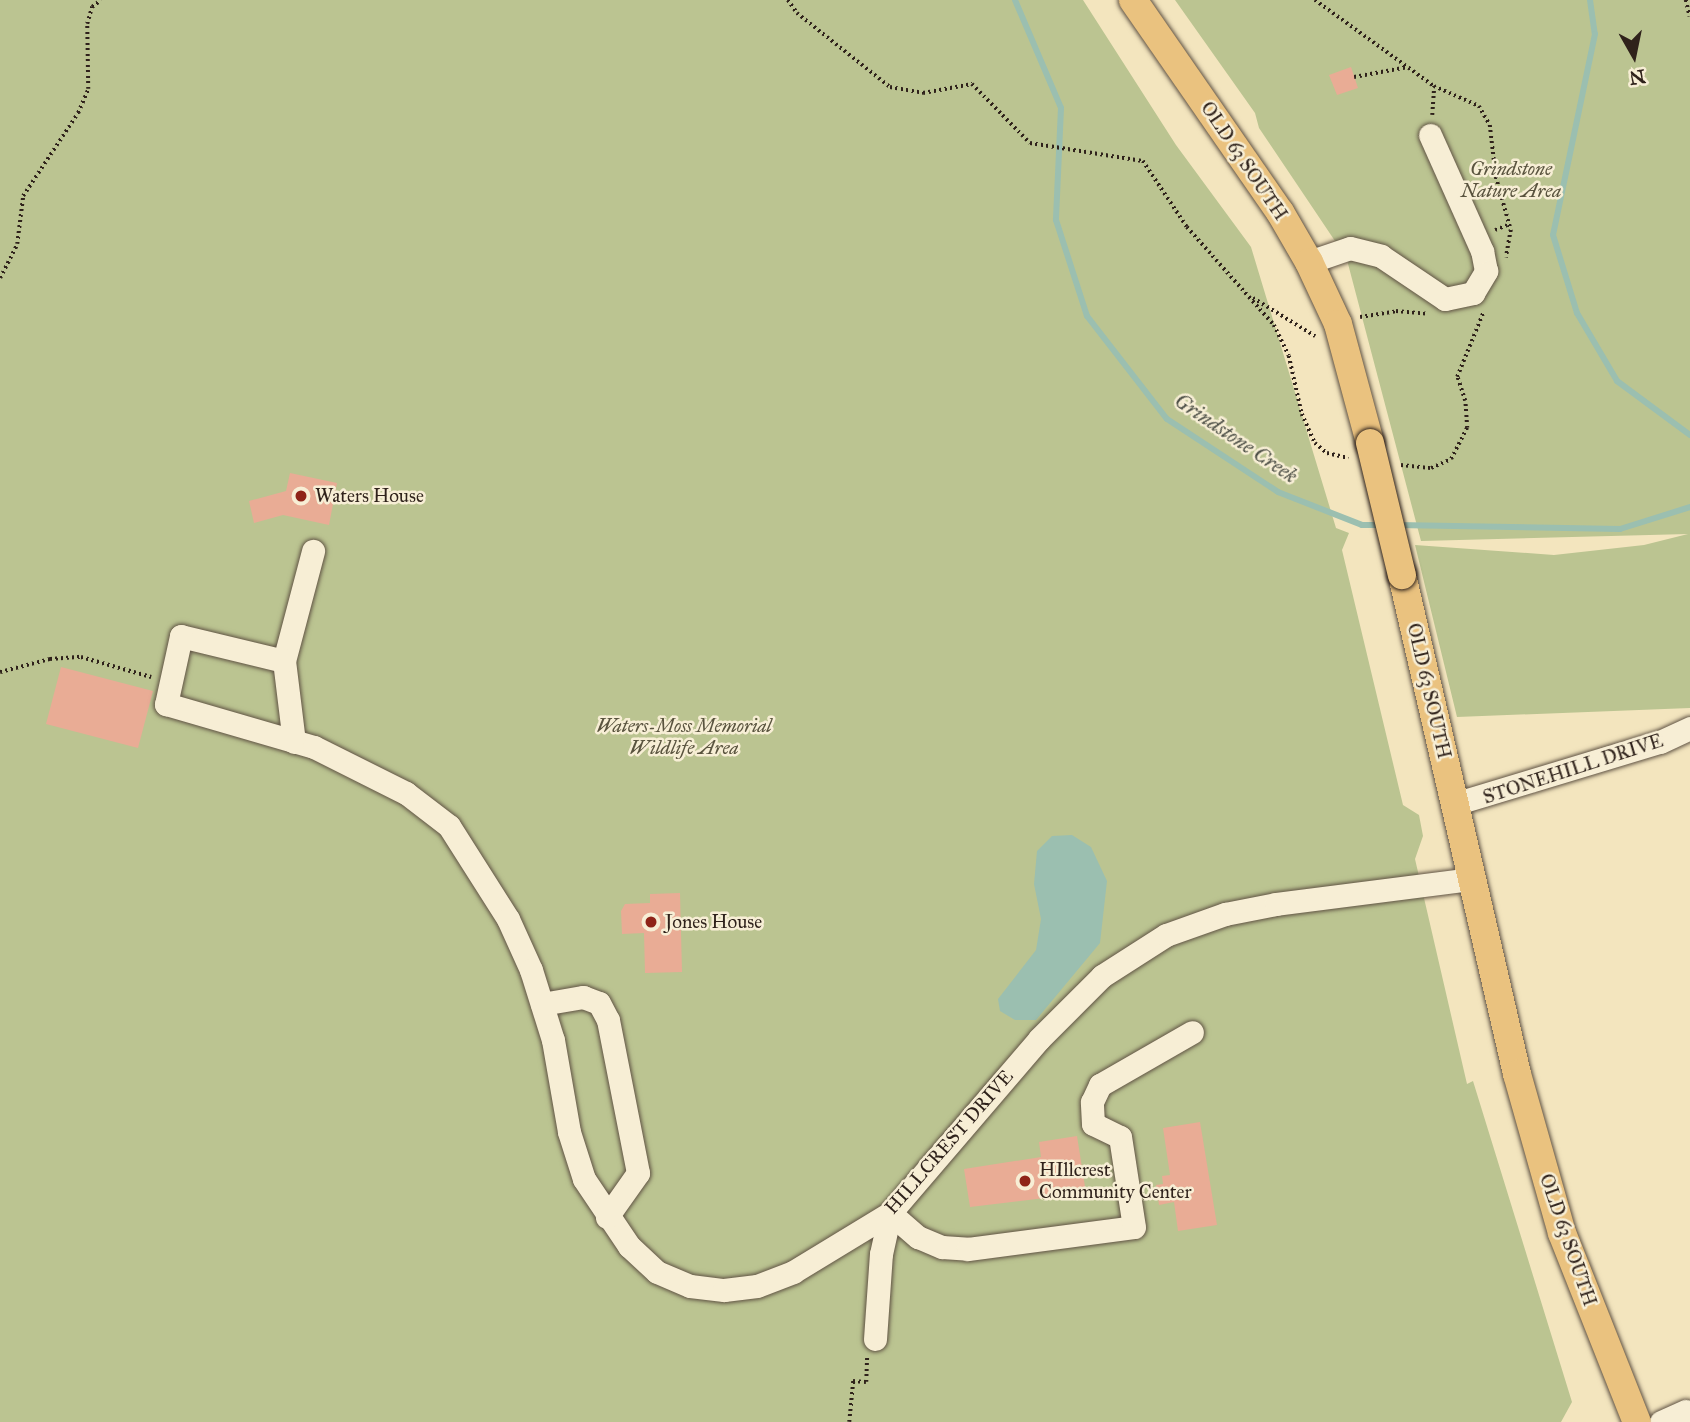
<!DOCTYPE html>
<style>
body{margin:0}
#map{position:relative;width:1690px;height:1422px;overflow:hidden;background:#f3e5be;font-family:"IM FELL Great Primer",serif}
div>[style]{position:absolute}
.green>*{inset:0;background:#bbc491}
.water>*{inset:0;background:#9bbfb0}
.stream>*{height:6px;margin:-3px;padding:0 3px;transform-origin:3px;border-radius:3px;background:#9bbfb0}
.building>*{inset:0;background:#e9ac95}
.path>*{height:3.5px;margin-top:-1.75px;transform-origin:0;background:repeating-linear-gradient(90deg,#2f221b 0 2px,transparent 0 5.5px)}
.roads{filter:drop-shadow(0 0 2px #605344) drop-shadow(0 0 2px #605344)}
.minor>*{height:23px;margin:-11.5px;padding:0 11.5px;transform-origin:11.5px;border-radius:11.5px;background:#f7eed5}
.major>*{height:28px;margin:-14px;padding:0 14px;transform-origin:14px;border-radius:14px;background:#eac27f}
.bridges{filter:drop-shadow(0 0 2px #2f221b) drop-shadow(0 0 2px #2f221b)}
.major-bridge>*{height:28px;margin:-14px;padding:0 14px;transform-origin:14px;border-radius:14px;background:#eac27f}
.dots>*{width:19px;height:19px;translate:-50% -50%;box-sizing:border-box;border:4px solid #f7eed5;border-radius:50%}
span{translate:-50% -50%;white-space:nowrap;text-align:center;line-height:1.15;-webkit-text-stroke:5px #f7eed5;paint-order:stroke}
.street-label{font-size:19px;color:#2f221b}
.park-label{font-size:19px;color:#59533e;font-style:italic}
.poi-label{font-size:19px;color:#2f221b}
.left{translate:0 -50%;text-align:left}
.water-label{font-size:21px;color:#4f5148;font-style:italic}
.north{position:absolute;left:1599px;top:21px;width:70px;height:70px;-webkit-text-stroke:5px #f7eed5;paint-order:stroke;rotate:171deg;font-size:19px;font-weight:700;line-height:28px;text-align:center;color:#2f221b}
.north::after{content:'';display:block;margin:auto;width:24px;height:32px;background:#2f221b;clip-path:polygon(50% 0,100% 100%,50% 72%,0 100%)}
</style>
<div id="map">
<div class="green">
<div style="clip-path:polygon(0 0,1083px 0,1176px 145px,1251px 247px,1336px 528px,1349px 533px,1342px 550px,1403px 805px,1419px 815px,1423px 836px,1415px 859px,1467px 1084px,1473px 1081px,1572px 1402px,1561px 1422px,0 1422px)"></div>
<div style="clip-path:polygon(1175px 0,1690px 0,1690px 708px,1457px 717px,1415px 545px,1554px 555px,1644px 545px,1688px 534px,1421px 541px,1342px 241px,1335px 241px,1259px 128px,1255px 113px)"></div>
</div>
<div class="water">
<div style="clip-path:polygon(1072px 835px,1091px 847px,1107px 881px,1100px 943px,1036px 1020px,1015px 1020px,1000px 1011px,998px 999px,1036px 950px,1041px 919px,1034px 884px,1037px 851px,1052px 836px)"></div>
</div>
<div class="stream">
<div style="left:1015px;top:0;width:117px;rotate:66.9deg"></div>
<div style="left:1061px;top:108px;width:112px;rotate:92.6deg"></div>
<div style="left:1056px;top:220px;width:101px;rotate:72.1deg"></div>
<div style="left:1087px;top:316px;width:130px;rotate:52.2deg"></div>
<div style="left:1167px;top:419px;width:133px;rotate:33.3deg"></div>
<div style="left:1278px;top:492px;width:90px;rotate:21.4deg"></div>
<div style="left:1362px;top:525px;width:21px"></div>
<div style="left:1590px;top:0;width:34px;rotate:82deg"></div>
<div style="left:1595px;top:34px;width:205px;rotate:101.8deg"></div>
<div style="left:1553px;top:235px;width:82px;rotate:72.9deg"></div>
<div style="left:1577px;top:313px;width:79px;rotate:59.5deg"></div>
<div style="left:1617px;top:381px;width:91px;rotate:36.5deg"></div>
<div style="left:1397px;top:525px;width:223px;rotate:1deg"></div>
<div style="left:1620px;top:529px;width:73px;rotate:-17.4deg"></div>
</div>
<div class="building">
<div style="clip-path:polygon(1351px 67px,1358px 88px,1337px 95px,1329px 75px)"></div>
<div style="clip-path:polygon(290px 473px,337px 483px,329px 525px,283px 515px,254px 523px,249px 501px,286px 491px)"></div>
<div style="clip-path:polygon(61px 667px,153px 691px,138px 748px,46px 724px)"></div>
<div style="clip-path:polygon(680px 893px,682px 972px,645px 973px,644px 933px,622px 934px,621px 911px,625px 904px,650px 903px,650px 894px)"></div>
<div style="clip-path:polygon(1200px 1122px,1217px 1225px,1178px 1231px,1174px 1202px,1159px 1205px,1156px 1185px,1163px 1184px,1162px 1176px,1170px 1175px,1163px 1128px)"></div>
<div style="clip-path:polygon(1077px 1136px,1086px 1193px,970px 1207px,964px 1169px,1041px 1157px,1039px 1142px)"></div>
</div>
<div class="path">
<div style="left:788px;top:0;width:16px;rotate:55deg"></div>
<div style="left:797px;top:13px;width:119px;rotate:38.5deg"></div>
<div style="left:890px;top:87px;width:34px;rotate:10deg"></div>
<div style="left:923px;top:93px;width:50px;rotate:-10.4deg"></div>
<div style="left:972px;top:84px;width:83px;rotate:45.5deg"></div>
<div style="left:1030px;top:143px;width:114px;rotate:9.1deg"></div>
<div style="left:1143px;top:161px;width:79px;rotate:56.3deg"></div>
<div style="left:1187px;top:227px;width:131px;rotate:48.4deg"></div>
<div style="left:1274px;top:325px;width:34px;rotate:64deg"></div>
<div style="left:1289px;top:356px;width:59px;rotate:77.4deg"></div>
<div style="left:1302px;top:414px;width:32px;rotate:66deg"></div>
<div style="left:1315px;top:443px;width:16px;rotate:40deg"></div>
<div style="left:1327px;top:453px;width:22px;rotate:13deg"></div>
<div style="left:1315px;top:0;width:147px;rotate:35.9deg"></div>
<div style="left:1434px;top:86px;width:49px;rotate:24deg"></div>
<div style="left:1479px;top:106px;width:22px;rotate:60deg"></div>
<div style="left:1490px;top:125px;width:52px;rotate:83.4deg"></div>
<div style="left:1496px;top:177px;width:55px;rotate:74.2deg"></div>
<div style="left:1511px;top:230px;width:28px;rotate:100deg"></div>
<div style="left:1686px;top:0;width:17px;rotate:77deg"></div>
<div style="left:1354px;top:77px;width:55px;rotate:-10.5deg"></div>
<div style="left:1432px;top:115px;width:29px;rotate:-86deg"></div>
<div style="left:1495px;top:230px;width:16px;rotate:-22deg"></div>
<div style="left:0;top:278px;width:38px;rotate:-63deg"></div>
<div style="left:17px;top:244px;width:48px;rotate:-82.9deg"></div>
<div style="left:23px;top:196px;width:100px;rotate:-56.5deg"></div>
<div style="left:78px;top:113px;width:26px;rotate:-67deg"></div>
<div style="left:88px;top:89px;width:65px;rotate:-90.9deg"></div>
<div style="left:87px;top:24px;width:18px;rotate:-74deg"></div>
<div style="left:92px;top:7px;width:11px;rotate:-38deg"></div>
<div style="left:1253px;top:298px;width:73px;rotate:31.5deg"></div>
<div style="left:1360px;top:317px;width:36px;rotate:-9deg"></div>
<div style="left:1396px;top:311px;width:33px;rotate:5deg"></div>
<div style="left:1401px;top:465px;width:30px;rotate:6deg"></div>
<div style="left:1431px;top:468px;width:22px;rotate:-24deg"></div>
<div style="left:1451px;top:459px;width:35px;rotate:-63deg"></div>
<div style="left:1467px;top:428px;width:27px;rotate:-94deg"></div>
<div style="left:1465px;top:401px;width:25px;rotate:-108deg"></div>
<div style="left:1457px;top:377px;width:69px;rotate:-67.9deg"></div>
<div style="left:0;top:672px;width:52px;rotate:-14.6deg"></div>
<div style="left:50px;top:659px;width:31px;rotate:-4deg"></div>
<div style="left:81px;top:657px;width:73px;rotate:15.9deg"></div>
<div style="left:849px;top:1422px;width:41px;rotate:-84.4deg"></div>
<div style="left:853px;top:1381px;width:13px;rotate:4deg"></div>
<div style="left:866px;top:1382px;width:25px;rotate:-88deg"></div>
</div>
<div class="roads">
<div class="minor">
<div style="left:1309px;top:262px;width:43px;rotate:-18.9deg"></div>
<div style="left:1350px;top:248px;width:32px;rotate:14deg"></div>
<div style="left:1381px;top:256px;width:77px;rotate:33.9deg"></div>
<div style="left:1445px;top:299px;width:29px;rotate:-12deg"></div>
<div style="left:1473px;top:293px;width:26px;rotate:-59deg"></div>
<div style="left:1486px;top:271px;width:20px;rotate:-101deg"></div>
<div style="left:1482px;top:251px;width:127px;rotate:-114.1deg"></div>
<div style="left:284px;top:661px;width:114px;rotate:-75.2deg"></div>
<div style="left:294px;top:742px;width:82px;rotate:-97deg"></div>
<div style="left:284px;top:661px;width:106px;rotate:-166.4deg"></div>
<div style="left:181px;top:636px;width:70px;rotate:102.4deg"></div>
<div style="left:166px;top:704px;width:154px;rotate:16.2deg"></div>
<div style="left:314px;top:747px;width:103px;rotate:26.6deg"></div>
<div style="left:406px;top:793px;width:54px;rotate:37.5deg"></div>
<div style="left:449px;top:826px;width:110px;rotate:57.6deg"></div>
<div style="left:508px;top:919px;width:56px;rotate:65.7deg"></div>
<div style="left:531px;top:970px;width:73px;rotate:72.6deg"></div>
<div style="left:553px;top:1040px;width:93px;rotate:80.1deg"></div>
<div style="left:569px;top:1132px;width:49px;rotate:72.3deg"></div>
<div style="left:584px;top:1179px;width:81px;rotate:56.1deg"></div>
<div style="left:629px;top:1246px;width:38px;rotate:43deg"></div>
<div style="left:657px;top:1272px;width:36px;rotate:23deg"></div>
<div style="left:690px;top:1286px;width:34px;rotate:7deg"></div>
<div style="left:724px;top:1290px;width:33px;rotate:-7deg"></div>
<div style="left:757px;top:1286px;width:39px;rotate:-21deg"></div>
<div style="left:793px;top:1272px;width:114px;rotate:-31.3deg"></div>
<div style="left:890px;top:1213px;width:229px;rotate:-49.4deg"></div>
<div style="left:1039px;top:1039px;width:89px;rotate:-45deg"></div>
<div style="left:1102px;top:976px;width:76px;rotate:-32.6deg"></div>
<div style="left:1166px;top:935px;width:63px;rotate:-19.6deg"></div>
<div style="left:1225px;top:914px;width:52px;rotate:-11.1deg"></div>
<div style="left:1276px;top:904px;width:198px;rotate:-7.3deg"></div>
<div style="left:1454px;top:804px;width:215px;rotate:-16.8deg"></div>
<div style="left:1660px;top:742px;width:33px;rotate:-25deg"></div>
<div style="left:542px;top:1004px;width:42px;rotate:-9.7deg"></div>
<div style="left:583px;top:997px;width:17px;rotate:21deg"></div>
<div style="left:599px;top:1003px;width:19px;rotate:62deg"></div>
<div style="left:608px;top:1020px;width:156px;rotate:78.9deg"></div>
<div style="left:638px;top:1173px;width:54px;rotate:125.2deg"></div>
<div style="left:875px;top:1339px;width:85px;rotate:-86deg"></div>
<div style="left:881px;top:1254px;width:42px;rotate:-77.6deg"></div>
<div style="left:890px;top:1213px;width:37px;rotate:41deg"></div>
<div style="left:918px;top:1237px;width:26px;rotate:23deg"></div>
<div style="left:942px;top:1247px;width:26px;rotate:4deg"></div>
<div style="left:968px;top:1249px;width:167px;rotate:-7.5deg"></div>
<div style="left:1134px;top:1227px;width:91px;rotate:-98.8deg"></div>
<div style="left:1120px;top:1137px;width:30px;rotate:-154deg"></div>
<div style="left:1093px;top:1124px;width:22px;rotate:-93deg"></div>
<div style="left:1092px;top:1102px;width:19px;rotate:-65deg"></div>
<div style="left:1100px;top:1085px;width:106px;rotate:-29.9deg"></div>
<div style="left:1661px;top:1422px;width:27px;rotate:-24deg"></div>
</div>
<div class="major">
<div style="left:1133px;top:0;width:258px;rotate:55.3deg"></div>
<div style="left:1280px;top:212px;width:58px;rotate:59.9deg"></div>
<div style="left:1309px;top:262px;width:68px;rotate:64.9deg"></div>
<div style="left:1338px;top:324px;width:123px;rotate:74.9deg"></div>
<div style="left:1402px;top:575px;width:512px;rotate:77.02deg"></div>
<div style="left:1517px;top:1074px;width:165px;rotate:74.2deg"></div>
<div style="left:1562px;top:1233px;width:203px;rotate:68.4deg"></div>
</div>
</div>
<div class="bridges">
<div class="major-bridge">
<div style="left:1370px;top:443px;width:136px;rotate:76.4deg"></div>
</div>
</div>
<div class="dots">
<div style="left:301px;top:496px;background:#8f2418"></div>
<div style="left:651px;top:922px;background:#8f2418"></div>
<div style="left:1025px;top:1181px;background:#8f2418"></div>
</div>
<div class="street-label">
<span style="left:1244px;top:161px;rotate:56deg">OLD 63 SOUTH</span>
<span style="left:1429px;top:691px;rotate:77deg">OLD 63 SOUTH</span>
<span style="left:1573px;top:769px;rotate:-18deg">STONEHILL DRIVE</span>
<span style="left:949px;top:1142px;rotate:-49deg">HILLCREST DRIVE</span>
<span style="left:1568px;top:1240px;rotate:71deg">OLD 63 SOUTH</span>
</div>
<div class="park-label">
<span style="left:1511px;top:180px">Grindstone<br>Nature Area</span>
<span style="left:684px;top:737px">Waters-Moss Memorial<br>Wildlife Area</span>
</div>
<div class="poi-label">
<span class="left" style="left:315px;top:496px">Waters House</span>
<span class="left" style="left:665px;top:922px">Jones House</span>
<span class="left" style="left:1039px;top:1181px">HIllcrest<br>Community Center</span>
</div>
<div class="water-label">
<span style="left:1236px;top:438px;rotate:34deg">Grindstone Creek</span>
</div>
<div class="north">N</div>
</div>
